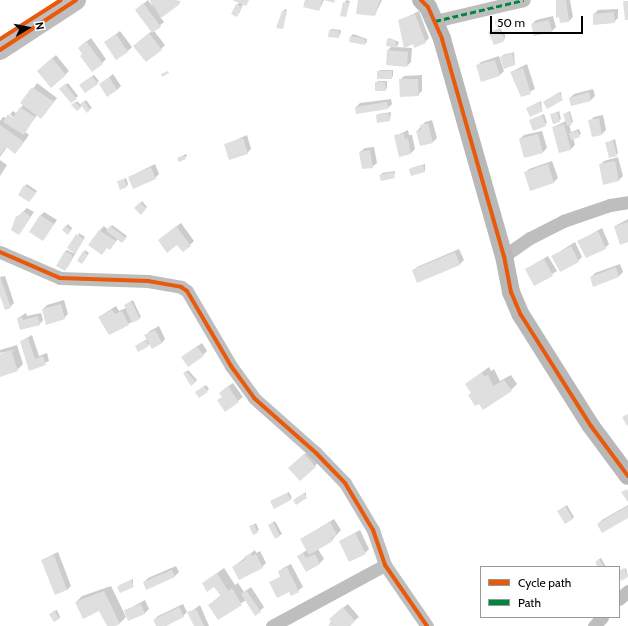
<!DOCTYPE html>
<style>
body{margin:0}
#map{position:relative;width:628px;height:626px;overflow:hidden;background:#fff;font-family:Cabin,sans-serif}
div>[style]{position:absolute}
.shadow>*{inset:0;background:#0003}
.building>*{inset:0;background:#dfdfdf}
.street>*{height:13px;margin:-6.5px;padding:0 6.5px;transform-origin:6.5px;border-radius:6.5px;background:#bebebe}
.secondary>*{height:18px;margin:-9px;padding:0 9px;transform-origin:9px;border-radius:9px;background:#b8b8b8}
.primary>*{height:20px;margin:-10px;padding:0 10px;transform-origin:10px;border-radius:10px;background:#bebebe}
.quiet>*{height:3px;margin-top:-1.5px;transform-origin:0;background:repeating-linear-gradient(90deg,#00873e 0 6px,transparent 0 9px)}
.cycleway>*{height:4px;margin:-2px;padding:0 2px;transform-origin:2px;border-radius:2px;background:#e8590c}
span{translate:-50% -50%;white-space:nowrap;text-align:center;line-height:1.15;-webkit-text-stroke:4px #fff;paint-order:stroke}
.legend{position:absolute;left:480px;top:566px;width:140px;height:52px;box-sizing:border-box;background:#fff;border:1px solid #999;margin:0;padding:5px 7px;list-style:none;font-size:12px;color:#000}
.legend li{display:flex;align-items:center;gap:8px;height:20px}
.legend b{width:20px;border:1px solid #999}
.north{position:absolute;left:8px;top:8px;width:40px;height:40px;-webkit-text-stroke:3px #fff;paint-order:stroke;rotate:80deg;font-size:11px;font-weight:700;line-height:16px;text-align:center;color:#000}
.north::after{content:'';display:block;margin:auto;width:14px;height:18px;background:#000;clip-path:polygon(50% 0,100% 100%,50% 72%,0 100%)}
.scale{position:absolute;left:490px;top:16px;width:93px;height:18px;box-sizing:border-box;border:2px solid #000;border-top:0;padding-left:5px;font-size:12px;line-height:14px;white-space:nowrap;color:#000;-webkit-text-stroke:3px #fff;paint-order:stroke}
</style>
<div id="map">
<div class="shadow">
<div style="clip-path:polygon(148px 0,153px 7px,150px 0,181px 1px,160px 17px,164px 22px,154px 31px,165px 45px,161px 49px,138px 42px,152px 31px,136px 10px)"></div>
<div style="clip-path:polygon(235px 0,249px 0,243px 4px,239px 14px,237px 5px,240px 2px)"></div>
<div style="clip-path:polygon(306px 0,324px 0,319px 10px)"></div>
<div style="clip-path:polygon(346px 0,350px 1px,346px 16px,341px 15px)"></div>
<div style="clip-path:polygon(359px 0,382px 0,375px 15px)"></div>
<div style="clip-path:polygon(556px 0,570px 0,573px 17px,569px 21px)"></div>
<div style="clip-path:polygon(285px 9px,287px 10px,283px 28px,283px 11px)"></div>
<div style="clip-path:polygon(618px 9px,618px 18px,614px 22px,594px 14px,598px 10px)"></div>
<div style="clip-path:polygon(419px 11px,429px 38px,425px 42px,404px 46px,399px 21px)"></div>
<div style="clip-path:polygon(553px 16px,556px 27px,552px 31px,532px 24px,536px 20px)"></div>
<div style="clip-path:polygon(508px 18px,507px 23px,496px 21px,498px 20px)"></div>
<div style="clip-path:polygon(501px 28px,502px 33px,505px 33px,505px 39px,489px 32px)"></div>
<div style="clip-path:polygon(332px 29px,341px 30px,340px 35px,338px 37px,330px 30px)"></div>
<div style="clip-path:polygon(120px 31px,132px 47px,128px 51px,105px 42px)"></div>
<div style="clip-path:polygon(353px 34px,367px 39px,367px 42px,365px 44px,351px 36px)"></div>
<div style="clip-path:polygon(91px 38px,106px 59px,102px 63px,83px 44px)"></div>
<div style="clip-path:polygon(389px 38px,399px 42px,397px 47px,412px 48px,411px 62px,407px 66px,388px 50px,392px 46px,388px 40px)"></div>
<div style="clip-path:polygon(514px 52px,515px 65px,502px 57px,503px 55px)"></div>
<div style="clip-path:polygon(56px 55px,69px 71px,65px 75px,42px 67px)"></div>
<div style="clip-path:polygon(499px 56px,504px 71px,500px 75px,477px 66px,481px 62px)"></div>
<div style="clip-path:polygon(527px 64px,535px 89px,522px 96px,511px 72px)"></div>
<div style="clip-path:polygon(380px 70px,393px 70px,393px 76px,391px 78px,378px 72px)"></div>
<div style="clip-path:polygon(113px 74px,121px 86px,117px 90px,101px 84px)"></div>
<div style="clip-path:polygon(94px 75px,99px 81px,97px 83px,82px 83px)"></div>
<div style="clip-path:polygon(422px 75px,422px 91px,418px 95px,400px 80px,404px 76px)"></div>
<div style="clip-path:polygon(378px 81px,387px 81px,387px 88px,385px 90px,376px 83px)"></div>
<div style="clip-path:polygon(37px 83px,57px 98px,41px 118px,37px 115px,25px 132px,29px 135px,21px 146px,15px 153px,7px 147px,0 157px,0 121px,3px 117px,17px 121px,10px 114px,13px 111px,17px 114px)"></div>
<div style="clip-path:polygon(68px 83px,78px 96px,71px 102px,62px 87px)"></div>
<div style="clip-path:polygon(593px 89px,595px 96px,591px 100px,570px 98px,574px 94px)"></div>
<div style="clip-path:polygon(561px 92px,562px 99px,544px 102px,546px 100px)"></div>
<div style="clip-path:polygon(391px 99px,392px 104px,388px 108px,356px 107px,360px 103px)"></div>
<div style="clip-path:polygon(86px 100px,92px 108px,87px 111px,82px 105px,80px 108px,73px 105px,77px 101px,81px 105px)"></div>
<div style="clip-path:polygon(541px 101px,542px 110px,529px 107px)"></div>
<div style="clip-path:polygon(559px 111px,561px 119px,553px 123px,551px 115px)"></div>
<div style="clip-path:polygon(570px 111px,573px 122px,569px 124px,571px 132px,579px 129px,581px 134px,573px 138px,575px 145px,571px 149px,560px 152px,553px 127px,566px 121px,564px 114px)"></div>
<div style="clip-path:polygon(391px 112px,390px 120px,377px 115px,379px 114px)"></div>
<div style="clip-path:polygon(544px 114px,547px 123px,534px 130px,530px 120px)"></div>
<div style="clip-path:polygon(603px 115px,606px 130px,602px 134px,590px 121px,594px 117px)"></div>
<div style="clip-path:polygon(432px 120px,437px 138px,433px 142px,417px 131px,425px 122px)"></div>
<div style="clip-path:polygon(408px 130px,409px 135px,412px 135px,415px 149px,411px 153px,400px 155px,395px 136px)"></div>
<div style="clip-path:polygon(542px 131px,547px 148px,543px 152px,525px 157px,520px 139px,524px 135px)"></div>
<div style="clip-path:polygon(247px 135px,251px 149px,247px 153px,225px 145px)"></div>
<div style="clip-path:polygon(615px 139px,618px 153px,616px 155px,606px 143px)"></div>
<div style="clip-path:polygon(374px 147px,377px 163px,372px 167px,360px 152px,365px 148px)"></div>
<div style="clip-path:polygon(186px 154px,187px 156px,180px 161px,178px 158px)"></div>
<div style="clip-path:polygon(618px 157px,623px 176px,619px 180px,600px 165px,604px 161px)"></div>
<div style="clip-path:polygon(0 160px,7px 165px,0 176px)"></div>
<div style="clip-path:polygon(552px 161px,558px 178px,554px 182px,531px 190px,525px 173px,529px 169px)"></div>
<div style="clip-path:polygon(155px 164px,159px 174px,155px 178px,129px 177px)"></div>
<div style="clip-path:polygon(425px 164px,425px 171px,412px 175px,411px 168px)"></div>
<div style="clip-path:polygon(395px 171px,394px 177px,381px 175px,382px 173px)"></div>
<div style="clip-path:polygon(126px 178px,128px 184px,127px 186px,118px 182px)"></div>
<div style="clip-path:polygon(27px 184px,37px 191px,31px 199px,25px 186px)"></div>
<div style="clip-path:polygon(142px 201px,147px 207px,141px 213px,136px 208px)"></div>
<div style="clip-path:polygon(27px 208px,34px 212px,19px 234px,17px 217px)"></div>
<div style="clip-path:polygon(44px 212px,57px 220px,43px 240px,40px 216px)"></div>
<div style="clip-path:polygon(628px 219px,628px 241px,615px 226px)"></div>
<div style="clip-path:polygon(181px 223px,194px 241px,190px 245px,178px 243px,163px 237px)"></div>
<div style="clip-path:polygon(68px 224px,72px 228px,70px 232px,63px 230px)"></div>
<div style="clip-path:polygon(112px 225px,127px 236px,124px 240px,118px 239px,110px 249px,100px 230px,104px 226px,108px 230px)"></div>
<div style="clip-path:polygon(602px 228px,609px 244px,605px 248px,579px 241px)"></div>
<div style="clip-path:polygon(79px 233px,85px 237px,67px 268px,65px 251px,67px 250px,73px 253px)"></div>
<div style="clip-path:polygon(575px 242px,582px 257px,578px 261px,553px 256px)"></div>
<div style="clip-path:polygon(459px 249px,464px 260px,460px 264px,418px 282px,413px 271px,417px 267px)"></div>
<div style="clip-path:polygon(85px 250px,89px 253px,83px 261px,84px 252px)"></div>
<div style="clip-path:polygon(548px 256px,557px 271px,535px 285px,526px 269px)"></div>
<div style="clip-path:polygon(620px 264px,623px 272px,619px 276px,594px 285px,591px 277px,595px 273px)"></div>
<div style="clip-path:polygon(5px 276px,14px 303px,10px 307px,0 293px,0 277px)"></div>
<div style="clip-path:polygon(64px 300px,68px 314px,64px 318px,43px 309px,47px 305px)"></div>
<div style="clip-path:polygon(133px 300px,141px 317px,128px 324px,99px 317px,116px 306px,119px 311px,126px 308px,125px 305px)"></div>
<div style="clip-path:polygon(26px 313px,27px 316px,41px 313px,43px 320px,39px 325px,21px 329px,18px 318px)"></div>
<div style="clip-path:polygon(159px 326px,165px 339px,162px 343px,136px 346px,147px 339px,146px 335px,150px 331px)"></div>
<div style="clip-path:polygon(32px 335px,39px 356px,47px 353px,49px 361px,30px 369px,21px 341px)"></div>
<div style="clip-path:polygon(202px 343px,207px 351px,203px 355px,182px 357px)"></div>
<div style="clip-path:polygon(17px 345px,23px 364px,17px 370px,0 376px,0 355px,16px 350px,0 353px,0 350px)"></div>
<div style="clip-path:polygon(489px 367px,491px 371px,494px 369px,500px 381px,511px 375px,517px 384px,511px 390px,479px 402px,466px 384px)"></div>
<div style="clip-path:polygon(188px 370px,197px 380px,195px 382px,184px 373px)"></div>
<div style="clip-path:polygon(233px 383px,243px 397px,226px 410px,223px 397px,224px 389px)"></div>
<div style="clip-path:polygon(206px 385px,209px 389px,200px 397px,198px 391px)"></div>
<div style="clip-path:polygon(308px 451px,319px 462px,315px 466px,294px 464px)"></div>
<div style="clip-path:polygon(289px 492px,292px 498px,274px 508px,273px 500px)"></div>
<div style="clip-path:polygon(306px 492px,306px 497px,296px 499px)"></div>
<div style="clip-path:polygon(567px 505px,574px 517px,572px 519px,560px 510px)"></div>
<div style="clip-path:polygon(628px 505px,628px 516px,598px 524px,602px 520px)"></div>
<div style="clip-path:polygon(334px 519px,341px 530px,332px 540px,318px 549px,324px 559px,320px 563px,298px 556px,307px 550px,301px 539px)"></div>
<div style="clip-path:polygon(275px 521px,282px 534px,276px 538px,269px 525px)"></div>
<div style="clip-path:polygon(256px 523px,259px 530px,253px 534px,250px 527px)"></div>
<div style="clip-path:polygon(360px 530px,369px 549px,365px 553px,340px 541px)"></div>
<div style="clip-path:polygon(255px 550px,256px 553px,260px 551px,266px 563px,262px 567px,233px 567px)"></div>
<div style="clip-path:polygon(58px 552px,71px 586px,67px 590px,42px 560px)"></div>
<div style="clip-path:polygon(601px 558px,606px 567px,599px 567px,598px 560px)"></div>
<div style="clip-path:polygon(291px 564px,303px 587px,292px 595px,290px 591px,271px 583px,281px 576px,279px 572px,283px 568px)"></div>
<div style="clip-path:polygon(176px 566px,179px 572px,175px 576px,146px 588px,144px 582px,148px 578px)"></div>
<div style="clip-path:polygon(224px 568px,235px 585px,238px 583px,244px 592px,251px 587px,264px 607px,260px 611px,256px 614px,246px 600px,218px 619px,209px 605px,221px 595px,215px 585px,203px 583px)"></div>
<div style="clip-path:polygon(626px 568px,628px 576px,621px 580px,619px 572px)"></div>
<div style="clip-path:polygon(133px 579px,133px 586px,118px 587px,120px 585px)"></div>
<div style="clip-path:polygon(111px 586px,126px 617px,120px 623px,108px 626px,100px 609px,76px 602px,82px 596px)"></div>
<div style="clip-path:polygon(145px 600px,149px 609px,145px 613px,125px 611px)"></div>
<div style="clip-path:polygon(183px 604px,187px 612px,183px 616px,164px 626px,157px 626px,154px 620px,158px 616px)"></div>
<div style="clip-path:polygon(348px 604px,359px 617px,348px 626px,329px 626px,334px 615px)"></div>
<div style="clip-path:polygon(200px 605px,209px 626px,195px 626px,189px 613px)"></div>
<div style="clip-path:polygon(57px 610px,60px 617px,59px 619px,52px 612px)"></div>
</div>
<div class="building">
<div style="clip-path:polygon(150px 0,177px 0,180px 4px,161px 18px)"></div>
<div style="clip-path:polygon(232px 0,249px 0,246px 6px)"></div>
<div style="clip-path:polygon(305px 0,322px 0,319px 11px,303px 7px)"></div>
<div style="clip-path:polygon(324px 0,335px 0,334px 3px)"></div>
<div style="clip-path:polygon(358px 0,380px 0,375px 16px,356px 14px)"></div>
<div style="clip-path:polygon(556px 0,566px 0,569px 22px,560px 23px,559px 17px,556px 18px)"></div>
<div style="clip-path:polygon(623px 1px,628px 1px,628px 20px,625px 20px)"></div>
<div style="clip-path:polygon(343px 2px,349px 3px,346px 17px,340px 16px)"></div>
<div style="clip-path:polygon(143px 3px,161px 27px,152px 33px,135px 10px)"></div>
<div style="clip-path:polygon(236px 4px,242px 7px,237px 17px,231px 14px)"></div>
<div style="clip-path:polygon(282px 11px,286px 11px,283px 29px,276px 28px)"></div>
<div style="clip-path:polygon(614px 12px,615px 23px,593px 25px,593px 14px)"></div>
<div style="clip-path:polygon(415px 14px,426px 43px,414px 48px,413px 44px,404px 48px,398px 20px)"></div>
<div style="clip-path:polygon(506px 19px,507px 24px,496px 26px,495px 21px)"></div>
<div style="clip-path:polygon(549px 20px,552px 32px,534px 36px,531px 24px)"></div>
<div style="clip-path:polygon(499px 29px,505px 39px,503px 42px,494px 45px,488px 32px)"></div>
<div style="clip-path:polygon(329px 30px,339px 31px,339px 38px,328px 37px)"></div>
<div style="clip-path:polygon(149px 33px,162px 50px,146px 62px,133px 46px)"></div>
<div style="clip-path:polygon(116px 34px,128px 52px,116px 60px,104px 42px)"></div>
<div style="clip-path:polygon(350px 36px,362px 38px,366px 40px,365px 45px,349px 42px)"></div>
<div style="clip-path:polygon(387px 39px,395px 40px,397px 48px,386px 46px)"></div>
<div style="clip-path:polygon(86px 41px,103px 64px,92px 72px,80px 56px,82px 54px,78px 48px)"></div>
<div style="clip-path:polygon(387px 50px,408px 52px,407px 67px,386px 65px)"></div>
<div style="clip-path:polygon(512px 53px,515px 65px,504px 69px,500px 57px)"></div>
<div style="clip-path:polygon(52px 58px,66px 75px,51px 88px,37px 71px)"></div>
<div style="clip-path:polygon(495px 60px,500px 76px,481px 82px,476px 65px)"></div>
<div style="clip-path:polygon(523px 68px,531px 94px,521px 97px,510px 72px)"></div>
<div style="clip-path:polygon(168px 71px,169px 73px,162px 77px,161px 74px)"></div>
<div style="clip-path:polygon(377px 71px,392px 71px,392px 79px,377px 79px)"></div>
<div style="clip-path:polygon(92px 76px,98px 84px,85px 93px,79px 85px)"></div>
<div style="clip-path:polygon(109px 77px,117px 90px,107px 97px,99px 84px)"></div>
<div style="clip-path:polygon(399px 79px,418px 79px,419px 96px,400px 97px)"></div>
<div style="clip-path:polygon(375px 82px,385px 82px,386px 91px,375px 91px)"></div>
<div style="clip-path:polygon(65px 84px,77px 99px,71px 103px,59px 89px)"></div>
<div style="clip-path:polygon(32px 87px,54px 102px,41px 119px,20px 103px)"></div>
<div style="clip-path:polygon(559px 92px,563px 100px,547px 109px,543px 102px)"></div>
<div style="clip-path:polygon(589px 92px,591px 101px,571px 106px,569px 98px)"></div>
<div style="clip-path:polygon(84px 101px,90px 110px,87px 113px,80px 104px)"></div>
<div style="clip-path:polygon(75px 102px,81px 108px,77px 111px,71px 105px)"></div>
<div style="clip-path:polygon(387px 102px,388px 109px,356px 114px,355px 107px)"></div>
<div style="clip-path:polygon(539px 102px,543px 111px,530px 117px,526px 108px)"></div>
<div style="clip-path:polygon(20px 107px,35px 117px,24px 135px,3px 122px,8px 114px,13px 118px)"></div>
<div style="clip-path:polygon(557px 112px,560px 122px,553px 124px,550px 114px)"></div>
<div style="clip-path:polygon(569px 112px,572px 125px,567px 126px,563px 114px)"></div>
<div style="clip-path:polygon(389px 113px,390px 121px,377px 123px,376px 115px)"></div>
<div style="clip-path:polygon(542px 115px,546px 126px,533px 131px,529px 120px)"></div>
<div style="clip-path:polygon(599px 118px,602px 135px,592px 137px,588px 120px)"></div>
<div style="clip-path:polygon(428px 123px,433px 143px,420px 146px,416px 131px,421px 130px,420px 125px)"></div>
<div style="clip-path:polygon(564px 124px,571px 150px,559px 153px,552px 127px)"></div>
<div style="clip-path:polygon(0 125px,24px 142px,15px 154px,6px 147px,0 155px)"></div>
<div style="clip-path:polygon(578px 131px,580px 137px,571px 140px,569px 133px)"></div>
<div style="clip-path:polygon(404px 133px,405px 139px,408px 138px,411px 154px,399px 157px,394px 135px)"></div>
<div style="clip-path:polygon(538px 134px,543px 153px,524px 158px,519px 139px)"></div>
<div style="clip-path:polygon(243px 138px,248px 154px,229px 160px,224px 144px)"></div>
<div style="clip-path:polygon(613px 141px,617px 156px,609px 158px,605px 142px)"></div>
<div style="clip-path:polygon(370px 150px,373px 168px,362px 169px,359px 152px)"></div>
<div style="clip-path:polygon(184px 155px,186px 159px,179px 162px,177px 158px)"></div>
<div style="clip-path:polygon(615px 161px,619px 181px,603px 185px,599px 164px)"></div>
<div style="clip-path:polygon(548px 164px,554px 183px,530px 191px,524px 172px)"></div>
<div style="clip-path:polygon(423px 165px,425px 172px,411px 176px,409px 169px)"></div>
<div style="clip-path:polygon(151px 167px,156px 179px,133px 189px,128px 177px)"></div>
<div style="clip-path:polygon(393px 172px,395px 178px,381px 181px,379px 175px)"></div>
<div style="clip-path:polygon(124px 179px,127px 187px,120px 190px,117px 181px)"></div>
<div style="clip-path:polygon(24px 185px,36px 193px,29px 202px,18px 195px)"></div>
<div style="clip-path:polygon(140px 202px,146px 209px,141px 215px,134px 208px)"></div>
<div style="clip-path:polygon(23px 211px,31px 217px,19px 235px,11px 230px,16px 216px,19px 217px)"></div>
<div style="clip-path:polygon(40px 215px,54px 224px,43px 241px,29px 232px)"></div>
<div style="clip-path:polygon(628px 222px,628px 242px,620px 245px,614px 226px)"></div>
<div style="clip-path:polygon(65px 226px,71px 230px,68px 235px,62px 230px)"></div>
<div style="clip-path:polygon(110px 226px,126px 238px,122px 243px,106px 231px)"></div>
<div style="clip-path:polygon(176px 226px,191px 246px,183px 252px,177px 245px,167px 253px,158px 240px)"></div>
<div style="clip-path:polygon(99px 230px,116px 241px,110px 250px,107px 248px,102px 255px,88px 245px)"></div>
<div style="clip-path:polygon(598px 231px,606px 249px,586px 258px,577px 241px)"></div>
<div style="clip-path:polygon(76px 234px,84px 239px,75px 254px,67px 248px)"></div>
<div style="clip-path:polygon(571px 246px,579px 262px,560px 272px,551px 256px)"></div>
<div style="clip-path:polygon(65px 251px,73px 256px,65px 271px,56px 266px)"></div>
<div style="clip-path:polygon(83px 251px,88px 255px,82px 264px,77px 261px)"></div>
<div style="clip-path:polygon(455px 252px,460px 265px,417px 283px,412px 270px)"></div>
<div style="clip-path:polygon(544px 259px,553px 276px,534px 286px,525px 269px)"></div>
<div style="clip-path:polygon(616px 267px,619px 277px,593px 287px,590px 277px)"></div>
<div style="clip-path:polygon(0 276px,11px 308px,5px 310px,0 296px)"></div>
<div style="clip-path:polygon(131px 301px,140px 319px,132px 323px,124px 305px)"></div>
<div style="clip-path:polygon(61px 304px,65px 319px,46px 325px,42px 309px)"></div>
<div style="clip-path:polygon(112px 310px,115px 314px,122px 311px,129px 325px,109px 335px,98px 317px)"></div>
<div style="clip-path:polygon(38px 316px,40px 325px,20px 330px,17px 318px,22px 317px,23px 320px)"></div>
<div style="clip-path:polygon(155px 330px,162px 343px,152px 349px,144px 335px)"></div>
<div style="clip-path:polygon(28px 338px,35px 359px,43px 356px,46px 365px,29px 371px,20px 341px)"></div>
<div style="clip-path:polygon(145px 340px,149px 346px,138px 352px,135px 346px)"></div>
<div style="clip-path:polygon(197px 346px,204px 356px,188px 367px,181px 357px)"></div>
<div style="clip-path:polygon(11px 350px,18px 371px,0 377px,0 354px)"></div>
<div style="clip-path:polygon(186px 371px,196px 382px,191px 386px,183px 373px)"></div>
<div style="clip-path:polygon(482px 372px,485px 377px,488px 374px,493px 386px,504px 380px,512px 391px,483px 410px,479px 404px,475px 406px,468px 395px,471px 393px,465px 384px)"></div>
<div style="clip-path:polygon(204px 386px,208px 392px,199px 398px,195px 392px)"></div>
<div style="clip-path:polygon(228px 386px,239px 402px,225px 412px,217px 400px,222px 397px,219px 393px)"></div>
<div style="clip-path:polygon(628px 414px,628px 425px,627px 426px,622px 417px)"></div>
<div style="clip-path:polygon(304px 454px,316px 467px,300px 481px,288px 468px)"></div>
<div style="clip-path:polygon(627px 489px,628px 491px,628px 502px,621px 492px)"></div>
<div style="clip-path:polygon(287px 493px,291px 500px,274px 509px,270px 501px)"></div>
<div style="clip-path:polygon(304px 493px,307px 498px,296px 505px,293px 500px)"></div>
<div style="clip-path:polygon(565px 506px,573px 519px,565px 524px,557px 511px)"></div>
<div style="clip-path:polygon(628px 506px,628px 518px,602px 533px,597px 524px)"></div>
<div style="clip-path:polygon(273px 522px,280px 536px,275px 539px,268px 525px)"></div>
<div style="clip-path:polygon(330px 522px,337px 535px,331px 538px,333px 541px,309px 555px,300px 539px)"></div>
<div style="clip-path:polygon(254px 524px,258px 533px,253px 535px,249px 526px)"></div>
<div style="clip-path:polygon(355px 533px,366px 554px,349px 562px,339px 541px)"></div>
<div style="clip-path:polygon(251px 553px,252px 556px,256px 554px,263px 568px,239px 580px,232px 567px,246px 559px,244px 557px)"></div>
<div style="clip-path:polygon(303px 553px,306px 558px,315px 554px,320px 564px,306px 572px,297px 556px)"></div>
<div style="clip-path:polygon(54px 555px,67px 590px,55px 595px,41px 560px)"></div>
<div style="clip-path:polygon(599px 559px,604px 567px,598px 567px,595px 562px)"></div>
<div style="clip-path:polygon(287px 567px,299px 592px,291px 596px,289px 592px,277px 598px,269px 582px,280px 577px,278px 571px)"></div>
<div style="clip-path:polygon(624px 568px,628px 577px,621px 581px,619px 571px)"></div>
<div style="clip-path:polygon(172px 570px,175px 577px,146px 590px,143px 582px)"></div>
<div style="clip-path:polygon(217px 573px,228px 591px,232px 588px,242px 605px,218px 620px,208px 605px,221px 596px,214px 587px,207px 592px,202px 583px)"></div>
<div style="clip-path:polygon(131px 580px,134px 587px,120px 593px,117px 587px)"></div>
<div style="clip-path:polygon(246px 590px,261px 612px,255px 616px,241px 594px)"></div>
<div style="clip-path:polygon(104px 591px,120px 624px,115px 626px,107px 626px,99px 611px,83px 619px,75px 602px)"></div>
<div style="clip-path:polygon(141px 604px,145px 614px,128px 621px,124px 610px)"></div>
<div style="clip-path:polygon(179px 607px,184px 617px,166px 626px,156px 626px,153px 620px)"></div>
<div style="clip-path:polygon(343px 607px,355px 621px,350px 626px,328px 626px,332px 623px,329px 619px)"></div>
<div style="clip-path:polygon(196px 609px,204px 626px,194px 626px,187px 612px)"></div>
<div style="clip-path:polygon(55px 611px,59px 619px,54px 622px,49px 614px)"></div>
</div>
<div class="street">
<div style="left:435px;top:21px;width:91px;rotate:-13.3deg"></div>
<div style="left:0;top:252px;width:65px;rotate:23.4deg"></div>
<div style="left:60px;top:278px;width:88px;rotate:2deg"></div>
<div style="left:148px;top:281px;width:34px;rotate:10deg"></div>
<div style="left:181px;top:287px;width:7px;rotate:34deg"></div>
<div style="left:187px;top:291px;width:87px;rotate:59.6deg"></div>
<div style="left:231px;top:366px;width:39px;rotate:54deg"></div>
<div style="left:254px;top:398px;width:83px;rotate:41.6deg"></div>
<div style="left:316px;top:453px;width:42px;rotate:46deg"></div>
<div style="left:345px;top:483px;width:55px;rotate:59.2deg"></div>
<div style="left:373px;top:530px;width:37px;rotate:71deg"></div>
<div style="left:385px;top:565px;width:74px;rotate:55.5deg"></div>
<div style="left:504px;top:256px;width:32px;rotate:-35deg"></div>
<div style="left:530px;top:238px;width:37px;rotate:-27deg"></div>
<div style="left:563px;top:221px;width:50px;rotate:-18.8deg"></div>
<div style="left:610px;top:205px;width:18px;rotate:-9deg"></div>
<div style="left:619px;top:599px;width:12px;rotate:-42deg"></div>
<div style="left:272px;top:626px;width:128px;rotate:-28.4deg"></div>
<div style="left:594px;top:626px;width:12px;rotate:-48deg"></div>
</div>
<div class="secondary">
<div style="left:421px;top:0;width:10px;rotate:45deg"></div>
<div style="left:428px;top:7px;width:35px;rotate:66deg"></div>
<div style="left:442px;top:39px;width:226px;rotate:74.1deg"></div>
<div style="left:504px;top:256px;width:37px;rotate:79deg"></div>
<div style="left:511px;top:292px;width:25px;rotate:67deg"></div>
<div style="left:521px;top:315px;width:131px;rotate:57.8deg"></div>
<div style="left:591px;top:426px;width:62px;rotate:53.5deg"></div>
</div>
<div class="primary">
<div style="left:0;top:50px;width:91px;rotate:-33.3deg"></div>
</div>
<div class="quiet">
<div style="left:435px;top:21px;width:91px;rotate:-13.3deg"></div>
</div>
<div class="cycleway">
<div style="left:421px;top:0;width:10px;rotate:45deg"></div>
<div style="left:428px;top:7px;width:35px;rotate:66deg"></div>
<div style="left:442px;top:39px;width:226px;rotate:74.1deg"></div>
<div style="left:504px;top:256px;width:37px;rotate:79deg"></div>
<div style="left:511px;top:292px;width:25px;rotate:67deg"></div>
<div style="left:521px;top:315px;width:131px;rotate:57.8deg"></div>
<div style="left:591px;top:426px;width:62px;rotate:53.5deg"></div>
<div style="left:0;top:39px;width:72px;rotate:-32.6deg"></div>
<div style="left:0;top:50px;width:91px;rotate:-33.3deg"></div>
<div style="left:0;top:252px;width:65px;rotate:23.4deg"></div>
<div style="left:60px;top:278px;width:88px;rotate:2deg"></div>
<div style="left:148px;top:281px;width:34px;rotate:10deg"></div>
<div style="left:181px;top:287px;width:7px;rotate:34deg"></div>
<div style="left:187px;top:291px;width:87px;rotate:59.6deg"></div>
<div style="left:231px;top:366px;width:39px;rotate:54deg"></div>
<div style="left:254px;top:398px;width:83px;rotate:41.6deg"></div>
<div style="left:316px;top:453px;width:42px;rotate:46deg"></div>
<div style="left:345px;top:483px;width:55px;rotate:59.2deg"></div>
<div style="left:373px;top:530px;width:37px;rotate:71deg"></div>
<div style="left:385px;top:565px;width:74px;rotate:55.5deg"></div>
</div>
<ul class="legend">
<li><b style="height:5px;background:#e8590c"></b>Cycle path</li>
<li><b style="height:5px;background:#00873e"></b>Path</li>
</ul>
<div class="north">N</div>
<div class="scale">50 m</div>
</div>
